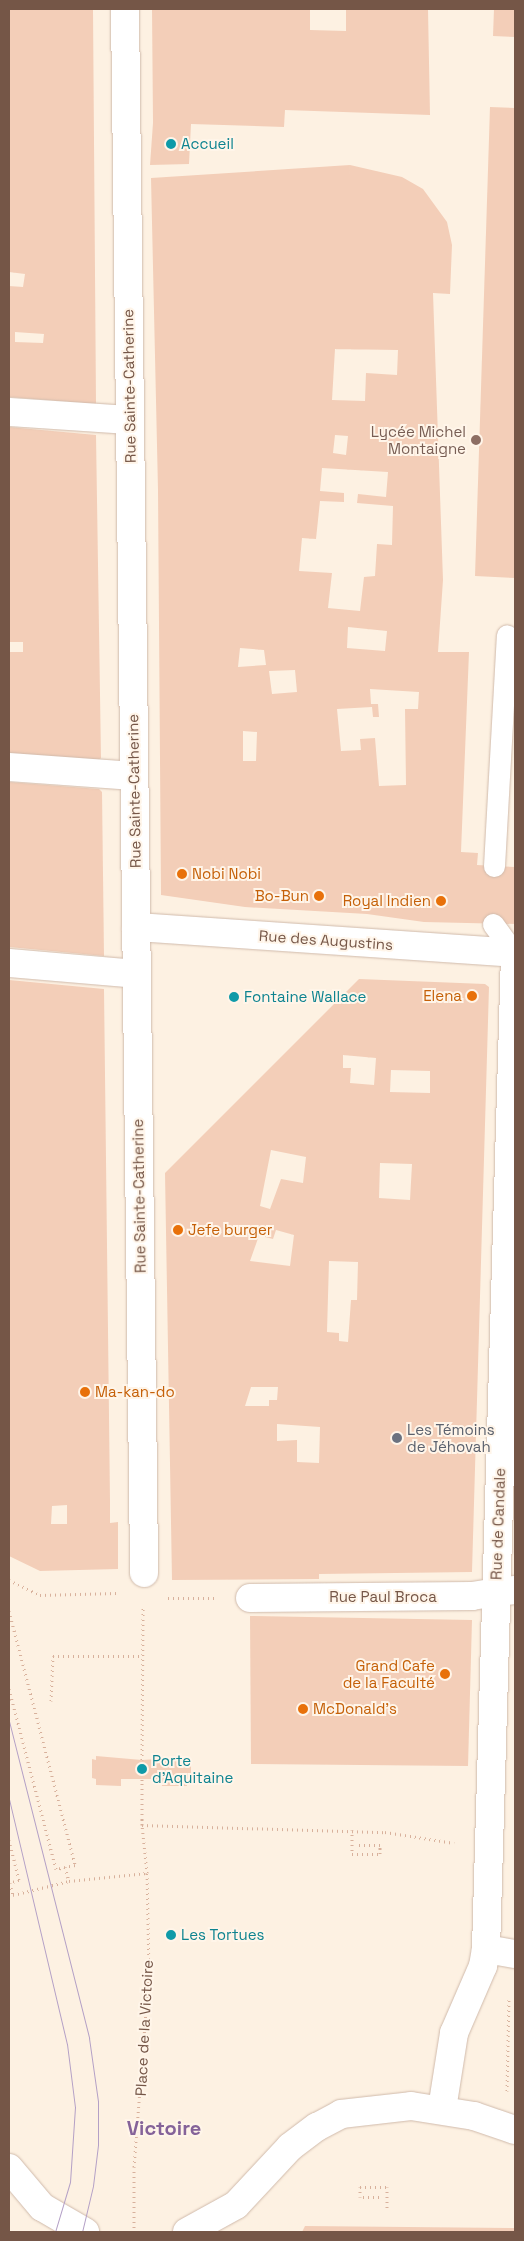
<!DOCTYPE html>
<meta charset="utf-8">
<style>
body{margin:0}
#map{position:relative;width:524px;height:2241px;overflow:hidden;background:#fdf1e2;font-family:"Space Grotesk",sans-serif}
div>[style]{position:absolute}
.building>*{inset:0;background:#f3ceb8}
.path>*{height:3px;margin-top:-1.5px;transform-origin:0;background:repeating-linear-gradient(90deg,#d8b19c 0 1px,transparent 0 5px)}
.roads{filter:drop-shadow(0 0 1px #d0baab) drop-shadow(0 0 1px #d0baab)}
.service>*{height:21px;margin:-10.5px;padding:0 10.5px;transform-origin:10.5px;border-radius:10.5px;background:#fff}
.pedestrian>*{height:28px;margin:-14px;padding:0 14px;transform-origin:14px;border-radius:14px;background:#fff}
.minor>*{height:28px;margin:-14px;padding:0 14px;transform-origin:14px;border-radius:14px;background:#fff}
.tertiary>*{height:28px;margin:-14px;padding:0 14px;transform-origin:14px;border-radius:14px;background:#fff}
.secondary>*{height:28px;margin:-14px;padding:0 14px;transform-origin:14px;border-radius:14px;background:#fff}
.tram>*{height:1px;margin:-0.5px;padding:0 0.5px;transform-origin:0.5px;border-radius:0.5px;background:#b4a0c6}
.dots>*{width:14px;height:14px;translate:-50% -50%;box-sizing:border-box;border:2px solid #fff5e9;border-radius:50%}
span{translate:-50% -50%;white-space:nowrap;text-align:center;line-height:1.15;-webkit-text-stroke:4px #fff5e9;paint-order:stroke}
.culture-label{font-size:15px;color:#0d838f}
.left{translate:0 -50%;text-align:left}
.street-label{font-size:15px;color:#755647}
.education-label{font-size:15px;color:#785e54}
.right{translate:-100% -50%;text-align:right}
.food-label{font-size:15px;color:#c56008}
.worship-label{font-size:15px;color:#5b616d}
.district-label{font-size:20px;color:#856399;font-weight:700}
.frame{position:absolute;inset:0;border:10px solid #755647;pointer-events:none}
</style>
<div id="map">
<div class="building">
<div style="clip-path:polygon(evenodd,9px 9px,93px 9px,96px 404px,9px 397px,9px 286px,23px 287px,25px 274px,9px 272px,9px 9px,15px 332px,44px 334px,43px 343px,15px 342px,15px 332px)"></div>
<div style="clip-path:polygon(152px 9px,310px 9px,310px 30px,346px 31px,346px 9px,428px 9px,430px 115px,285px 110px,284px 127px,191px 124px,189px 164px,150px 165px,153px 123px)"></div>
<div style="clip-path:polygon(494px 9px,515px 9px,515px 37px,493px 36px)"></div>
<div style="clip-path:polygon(490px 107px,515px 108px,515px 578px,475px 576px)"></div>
<div style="clip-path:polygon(evenodd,350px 165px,402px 177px,423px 189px,447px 222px,452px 245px,450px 294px,433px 293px,443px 580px,438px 652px,469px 652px,461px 852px,478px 853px,477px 865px,515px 867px,515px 924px,424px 922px,367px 914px,245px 907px,161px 895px,158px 490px,151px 178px,350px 165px,335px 349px,398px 350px,397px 375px,366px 373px,365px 401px,332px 400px,335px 349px,350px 165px,335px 435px,348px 436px,346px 455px,333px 453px,335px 435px,350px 165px,322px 468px,388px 472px,386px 497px,358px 494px,357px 503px,393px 506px,392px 545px,377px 544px,375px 576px,364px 577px,360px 611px,328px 608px,332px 573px,299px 571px,302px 538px,316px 539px,320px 501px,344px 502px,344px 493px,320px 491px,322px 468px,350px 165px,348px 627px,387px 631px,385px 651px,347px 648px,348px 627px,350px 165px,240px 648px,264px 650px,266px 665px,238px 667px,240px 648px,350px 165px,295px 670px,297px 692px,272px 694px,269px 671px,295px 670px,350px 165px,370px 689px,419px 692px,418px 709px,405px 709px,406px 785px,379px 786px,375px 738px,360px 739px,361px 750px,341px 751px,337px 709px,372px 707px,373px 717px,379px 717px,378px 704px,371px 704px,370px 689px,350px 165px,243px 731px,257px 732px,256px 761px,243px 761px,243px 731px)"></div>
<div style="clip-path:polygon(9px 427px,96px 435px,101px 758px,98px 761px,9px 755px,9px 652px,23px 652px,23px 642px,9px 642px)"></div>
<div style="clip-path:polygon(9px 782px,99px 789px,102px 792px,104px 956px,9px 947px)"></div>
<div style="clip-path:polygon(evenodd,359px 979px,485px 984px,489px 987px,472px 1572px,319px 1574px,319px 1579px,172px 1580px,165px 1173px,359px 979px,343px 1055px,376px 1058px,374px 1085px,350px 1083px,351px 1068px,343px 1068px,343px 1055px,359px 979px,391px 1070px,430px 1071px,430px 1093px,390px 1092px,391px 1070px,359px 979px,271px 1150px,306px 1157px,303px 1183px,281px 1179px,270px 1209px,260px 1206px,271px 1150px,359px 979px,380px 1163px,412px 1164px,410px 1200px,379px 1198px,380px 1163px,359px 979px,262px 1227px,267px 1228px,265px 1237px,273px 1239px,276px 1230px,294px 1235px,290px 1266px,250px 1261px,262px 1227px,359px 979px,329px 1261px,358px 1262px,357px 1300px,351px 1300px,348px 1342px,339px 1341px,339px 1333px,327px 1332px,329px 1261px,359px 979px,251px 1387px,278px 1387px,277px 1400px,269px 1400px,269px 1406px,245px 1406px,251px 1387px,359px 979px,277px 1424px,320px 1427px,319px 1463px,297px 1462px,297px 1440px,277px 1441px,277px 1424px)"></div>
<div style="clip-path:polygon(evenodd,9px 980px,104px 989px,110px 1501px,110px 1523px,118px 1522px,118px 1569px,40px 1571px,9px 1556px,9px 980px,67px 1505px,67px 1524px,51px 1524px,52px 1506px,67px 1505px)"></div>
<div style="clip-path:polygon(250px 1616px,472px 1620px,468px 1766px,251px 1764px)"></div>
<div style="clip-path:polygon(96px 1756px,142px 1760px,187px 1757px,187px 1761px,191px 1760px,191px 1779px,187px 1779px,187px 1786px,162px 1786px,161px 1779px,121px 1779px,121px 1786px,96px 1785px,96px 1779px,92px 1778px,92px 1759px,96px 1760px)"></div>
<div style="clip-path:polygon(305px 2226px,515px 2228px,515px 2232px,302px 2232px)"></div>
</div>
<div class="path">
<div style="left:9px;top:1580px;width:34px;rotate:26deg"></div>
<div style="left:40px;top:1595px;width:77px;rotate:-1.5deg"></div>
<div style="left:168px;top:1598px;width:49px"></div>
<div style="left:9px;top:1611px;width:262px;rotate:75.4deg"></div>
<div style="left:75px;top:1865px;width:19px;rotate:168deg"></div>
<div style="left:56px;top:1869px;width:187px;rotate:-104.6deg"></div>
<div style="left:51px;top:1701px;width:45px;rotate:-87.5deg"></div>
<div style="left:53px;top:1656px;width:90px"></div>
<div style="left:142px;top:1760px;width:153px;rotate:-89.6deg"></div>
<div style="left:142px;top:1779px;width:46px;rotate:90deg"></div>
<div style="left:142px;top:1825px;width:243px;rotate:1.7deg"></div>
<div style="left:385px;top:1832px;width:70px;rotate:9.1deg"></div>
<div style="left:352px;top:1830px;width:24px;rotate:90deg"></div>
<div style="left:352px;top:1854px;width:28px"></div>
<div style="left:380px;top:1854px;width:9px;rotate:-90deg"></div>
<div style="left:380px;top:1845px;width:21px;rotate:180deg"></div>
<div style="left:9px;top:1840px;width:41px;rotate:76deg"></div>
<div style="left:19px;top:1880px;width:10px;rotate:163deg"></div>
<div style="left:65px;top:1867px;width:15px;rotate:74deg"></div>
<div style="left:10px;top:1883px;width:12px;rotate:76deg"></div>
<div style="left:13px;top:1895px;width:58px;rotate:-14deg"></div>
<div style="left:69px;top:1881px;width:78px;rotate:-5.9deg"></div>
<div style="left:507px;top:2091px;width:94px;rotate:-88.8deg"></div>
<div style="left:379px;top:2197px;width:19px;rotate:180deg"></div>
<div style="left:360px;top:2197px;width:10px;rotate:-90deg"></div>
<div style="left:360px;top:2187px;width:27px"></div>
<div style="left:387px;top:2187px;width:23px;rotate:90deg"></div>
<div style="left:134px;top:2232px;width:65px;rotate:-90deg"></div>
<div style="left:134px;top:2167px;width:194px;rotate:-85.6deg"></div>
<div style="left:149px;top:1974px;width:101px;rotate:-91.1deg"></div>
<div style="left:147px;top:1873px;width:48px;rotate:-95.9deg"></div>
</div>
<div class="roads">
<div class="service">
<div style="left:494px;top:866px;width:231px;rotate:-86.8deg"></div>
<div style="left:493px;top:924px;width:36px;rotate:54deg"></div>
</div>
<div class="pedestrian">
<div style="left:125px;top:9px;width:1564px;rotate:89.3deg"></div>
<div style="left:9px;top:412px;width:121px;rotate:3.8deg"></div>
<div style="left:9px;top:767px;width:125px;rotate:4.1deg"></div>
<div style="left:136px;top:927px;width:379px;rotate:3.9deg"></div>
<div style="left:9px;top:963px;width:128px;rotate:4.9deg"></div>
<div style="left:250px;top:1598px;width:222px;rotate:-0.5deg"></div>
<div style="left:472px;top:1596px;width:24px;rotate:-9deg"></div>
</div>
<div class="minor">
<div style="left:496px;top:1592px;width:19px;rotate:-6deg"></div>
<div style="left:486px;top:1949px;width:29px;rotate:10deg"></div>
</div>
<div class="tertiary">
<div style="left:442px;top:2109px;width:77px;rotate:-81deg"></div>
<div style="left:454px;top:2033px;width:73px;rotate:-66.6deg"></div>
<div style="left:483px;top:1966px;width:17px;rotate:-80deg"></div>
<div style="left:486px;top:1949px;width:996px;rotate:-88.33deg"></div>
</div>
<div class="secondary">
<div style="left:9px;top:2168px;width:51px;rotate:49.8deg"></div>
<div style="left:42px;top:2207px;width:50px;rotate:30.2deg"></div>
<div style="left:187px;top:2232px;width:56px;rotate:-28.9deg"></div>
<div style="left:236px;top:2205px;width:79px;rotate:-47deg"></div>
<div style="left:290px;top:2147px;width:34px;rotate:-37deg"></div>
<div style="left:317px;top:2127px;width:27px;rotate:-28deg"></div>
<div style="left:341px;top:2114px;width:70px;rotate:-6.5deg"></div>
<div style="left:411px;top:2106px;width:64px;rotate:9deg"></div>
<div style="left:474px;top:2116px;width:43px;rotate:18.9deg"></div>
</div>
</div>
<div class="tram">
<div style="left:9px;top:1721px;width:327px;rotate:75.8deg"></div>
<div style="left:89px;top:2038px;width:64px;rotate:81.9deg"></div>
<div style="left:98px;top:2101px;width:44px;rotate:90deg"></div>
<div style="left:98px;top:2145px;width:41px;rotate:97deg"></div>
<div style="left:93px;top:2186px;width:47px;rotate:103.4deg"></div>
<div style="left:9px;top:1799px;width:252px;rotate:76.7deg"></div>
<div style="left:67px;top:2044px;width:64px;rotate:82.8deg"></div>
<div style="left:75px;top:2107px;width:75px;rotate:93.8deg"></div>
<div style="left:70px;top:2182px;width:52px;rotate:106.7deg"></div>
</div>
<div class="dots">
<div style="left:171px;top:144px;background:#0f9aa8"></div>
<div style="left:476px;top:440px;background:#8d6e63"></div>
<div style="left:182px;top:874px;background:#e8710a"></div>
<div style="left:319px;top:896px;background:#e8710a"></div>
<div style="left:441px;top:901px;background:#e8710a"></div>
<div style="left:472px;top:996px;background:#e8710a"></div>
<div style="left:234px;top:997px;background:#0f9aa8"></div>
<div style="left:178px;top:1230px;background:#e8710a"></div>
<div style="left:85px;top:1392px;background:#e8710a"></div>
<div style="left:397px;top:1438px;background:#6b7280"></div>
<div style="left:445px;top:1674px;background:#e8710a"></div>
<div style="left:303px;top:1709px;background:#e8710a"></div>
<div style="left:142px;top:1769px;background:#0f9aa8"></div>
<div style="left:171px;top:1935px;background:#0f9aa8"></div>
</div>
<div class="culture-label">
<span class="left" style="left:181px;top:144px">Accueil</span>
<span class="left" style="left:244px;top:997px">Fontaine Wallace</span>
<span class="left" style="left:152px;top:1769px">Porte<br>d'Aquitaine</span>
<span class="left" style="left:181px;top:1935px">Les Tortues</span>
</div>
<div class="street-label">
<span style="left:129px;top:386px;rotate:-91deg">Rue Sainte-Catherine</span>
<span style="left:134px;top:791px;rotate:-91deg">Rue Sainte-Catherine</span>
<span style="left:326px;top:940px;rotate:4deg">Rue des Augustins</span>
<span style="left:139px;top:1196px;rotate:-91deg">Rue Sainte-Catherine</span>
<span style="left:498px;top:1524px;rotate:-88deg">Rue de Candale</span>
<span style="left:383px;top:1597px">Rue Paul Broca</span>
<span style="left:144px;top:2028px;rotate:-87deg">Place de la Victoire</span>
</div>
<div class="education-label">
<span class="right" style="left:466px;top:440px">Lycée Michel<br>Montaigne</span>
</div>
<div class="food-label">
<span class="left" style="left:192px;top:874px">Nobi Nobi</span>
<span class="right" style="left:309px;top:896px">Bo-Bun</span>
<span class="right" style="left:431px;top:901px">Royal Indien</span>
<span class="right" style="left:462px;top:996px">Elena</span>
<span class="left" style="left:188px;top:1230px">Jefe burger</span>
<span class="left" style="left:95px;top:1392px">Ma-kan-do</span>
<span class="right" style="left:435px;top:1674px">Grand Cafe<br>de la Faculté</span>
<span class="left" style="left:313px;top:1709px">McDonald's</span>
</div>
<div class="worship-label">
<span class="left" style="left:407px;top:1438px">Les Témoins<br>de Jéhovah</span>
</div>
<div class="district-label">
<span style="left:164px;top:2128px">Victoire</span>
</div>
<div class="frame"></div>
</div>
